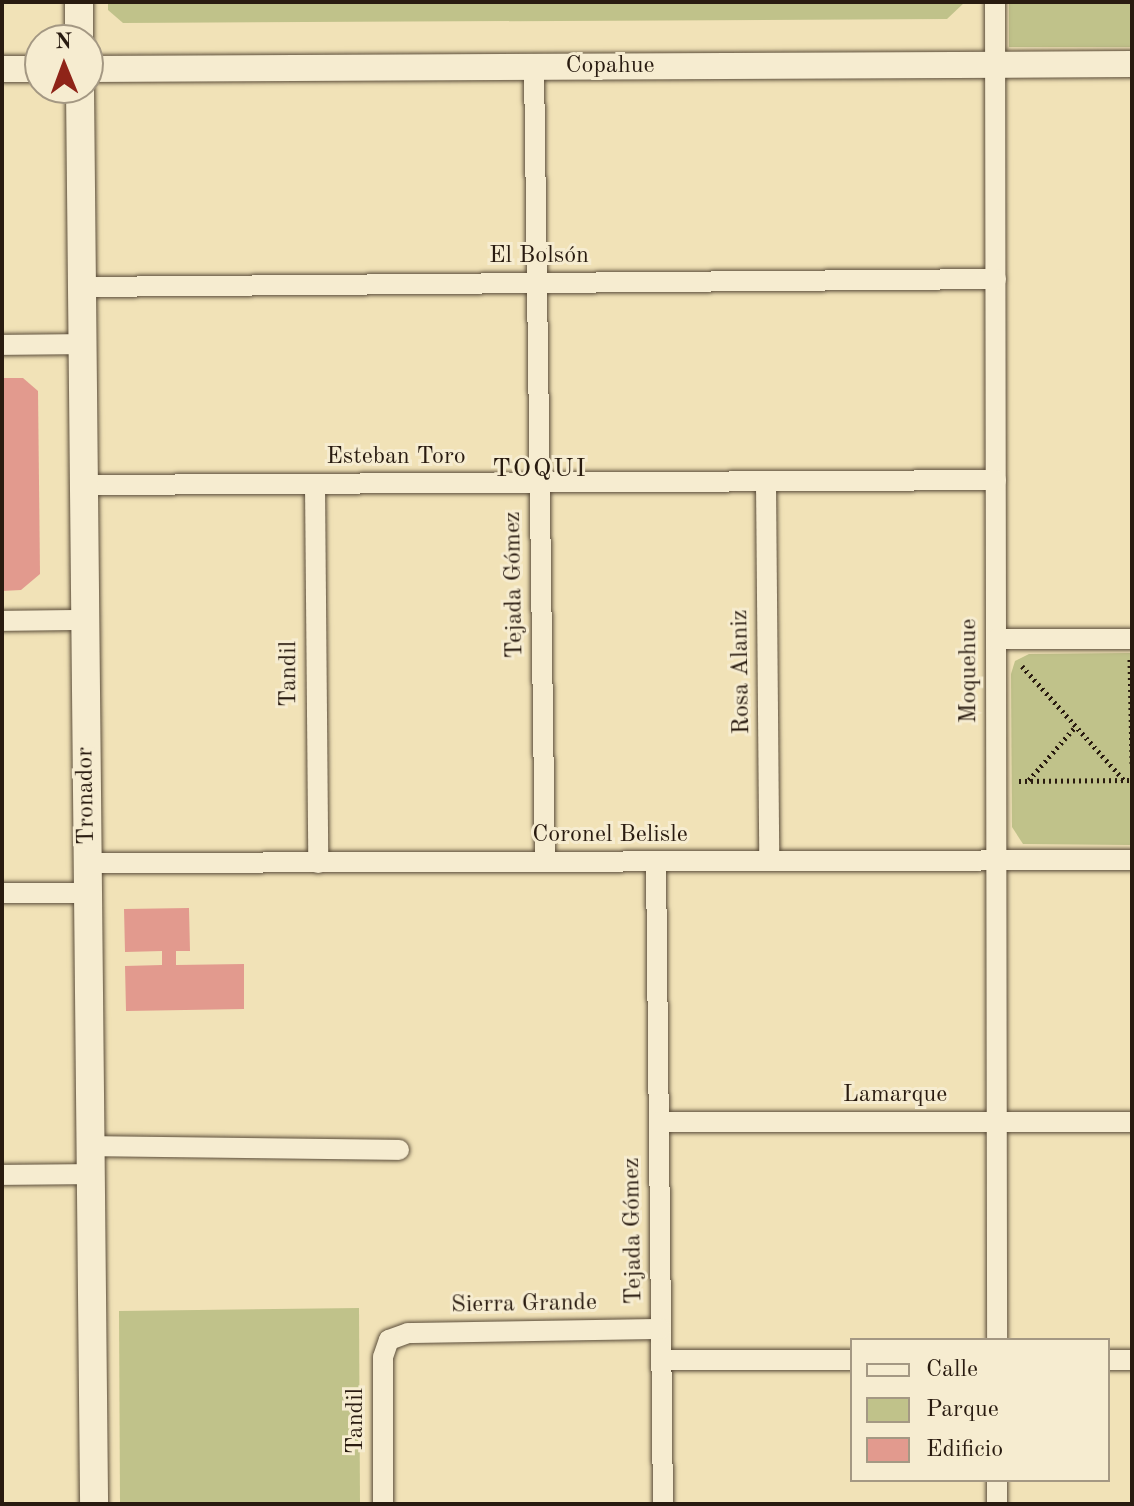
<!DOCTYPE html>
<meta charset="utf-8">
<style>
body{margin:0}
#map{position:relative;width:1134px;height:1506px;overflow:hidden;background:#f1e2b7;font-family:"Old Standard TT",serif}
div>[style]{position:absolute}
.green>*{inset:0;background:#c0c28a}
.building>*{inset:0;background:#e29a8e}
.path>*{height:5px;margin-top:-2.5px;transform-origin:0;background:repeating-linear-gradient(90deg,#291b10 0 2px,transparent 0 6px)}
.roads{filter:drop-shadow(0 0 2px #5b4d3a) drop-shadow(0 0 2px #5b4d3a)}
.minor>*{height:20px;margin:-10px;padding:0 10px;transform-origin:10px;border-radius:10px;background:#f6ecd0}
.tertiary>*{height:26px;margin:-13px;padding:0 13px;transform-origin:13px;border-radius:13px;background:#f6ecd0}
.secondary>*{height:28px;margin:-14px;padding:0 14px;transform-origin:14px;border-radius:14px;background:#f6ecd0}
span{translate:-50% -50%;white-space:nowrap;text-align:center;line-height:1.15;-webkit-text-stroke:6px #f6ecd0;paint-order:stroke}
.street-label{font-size:24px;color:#291b10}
.neighbourhood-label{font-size:26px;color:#291b10;letter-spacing:2px}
.frame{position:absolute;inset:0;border:4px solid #291b10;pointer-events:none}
.legend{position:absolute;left:850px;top:1338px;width:260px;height:144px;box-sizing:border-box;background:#f6ecd0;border:2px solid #a49883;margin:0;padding:10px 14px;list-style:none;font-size:24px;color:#291b10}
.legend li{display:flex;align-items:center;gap:16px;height:40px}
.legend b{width:40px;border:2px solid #a49883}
.north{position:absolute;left:24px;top:24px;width:80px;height:80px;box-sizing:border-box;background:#f6ecd0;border:2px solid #a49883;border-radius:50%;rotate:359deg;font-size:22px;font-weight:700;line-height:32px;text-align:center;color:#291b10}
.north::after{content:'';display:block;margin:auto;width:28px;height:36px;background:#8f2418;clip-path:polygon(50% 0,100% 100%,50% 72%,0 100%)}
</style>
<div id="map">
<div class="green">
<div style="clip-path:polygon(108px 2px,965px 2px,947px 19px,123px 23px,108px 10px)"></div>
<div style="clip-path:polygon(1009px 2px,1132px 2px,1132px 47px,1009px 47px)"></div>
<div style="clip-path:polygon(1132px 653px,1132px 845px,1023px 844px,1012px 827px,1011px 674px,1015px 661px,1029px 654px)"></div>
<div style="clip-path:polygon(359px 1308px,360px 1504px,120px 1504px,119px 1311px)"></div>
</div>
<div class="building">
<div style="clip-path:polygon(2px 378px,23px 378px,38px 391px,40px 574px,21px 590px,2px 591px)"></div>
<div style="clip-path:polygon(189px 908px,190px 951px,176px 951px,176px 965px,244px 964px,244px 1009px,126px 1011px,125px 966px,162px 965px,162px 951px,125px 952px,124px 909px)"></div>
</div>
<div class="path">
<div style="left:1130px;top:659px;width:106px;rotate:88.9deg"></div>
<div style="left:1022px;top:666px;width:153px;rotate:48.2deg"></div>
<div style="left:1029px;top:780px;width:72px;rotate:-49deg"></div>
<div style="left:1019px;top:781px;width:113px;rotate:-0.5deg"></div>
</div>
<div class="roads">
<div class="minor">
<div style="left:995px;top:2px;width:1338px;rotate:89.91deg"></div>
<div style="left:534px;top:67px;width:795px;rotate:89.21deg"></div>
<div style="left:81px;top:287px;width:915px;rotate:-0.5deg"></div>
<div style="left:2px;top:345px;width:80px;rotate:-0.7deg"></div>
<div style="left:766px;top:482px;width:379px;rotate:89.5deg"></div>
<div style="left:315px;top:484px;width:379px;rotate:89.5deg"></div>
<div style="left:84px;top:485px;width:912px;rotate:-0.31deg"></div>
<div style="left:2px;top:621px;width:83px;rotate:-0.7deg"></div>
<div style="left:996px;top:639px;width:136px"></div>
<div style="left:656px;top:862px;width:642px;rotate:89.38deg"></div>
<div style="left:88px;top:863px;width:1044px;rotate:-0.16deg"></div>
<div style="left:2px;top:893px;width:86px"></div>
<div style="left:659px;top:1122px;width:473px"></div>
<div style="left:91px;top:1146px;width:308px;rotate:0.7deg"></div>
<div style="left:2px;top:1175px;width:89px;rotate:-0.6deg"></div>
<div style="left:661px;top:1360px;width:191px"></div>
<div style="left:1108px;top:1360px;width:24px"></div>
<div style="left:997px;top:1480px;width:24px;rotate:90deg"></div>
<div style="left:383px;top:1504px;width:147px;rotate:-90deg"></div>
<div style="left:383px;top:1357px;width:18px;rotate:-71deg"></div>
<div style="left:389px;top:1340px;width:20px;rotate:-20deg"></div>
<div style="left:408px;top:1333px;width:253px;rotate:-0.9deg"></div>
</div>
<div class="tertiary">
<div style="left:2px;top:69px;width:38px"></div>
<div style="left:88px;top:69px;width:1044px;rotate:-0.27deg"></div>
</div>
<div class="secondary">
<div style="left:79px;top:2px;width:38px;rotate:90deg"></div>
<div style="left:80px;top:88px;width:1416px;rotate:89.43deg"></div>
</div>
</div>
<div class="street-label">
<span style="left:610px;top:67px">Copahue</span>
<span style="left:539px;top:257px">El Bolsón</span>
<span style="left:396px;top:458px">Esteban Toro</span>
<span style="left:515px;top:585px;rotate:-91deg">Tejada Gómez</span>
<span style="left:970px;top:671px;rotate:-90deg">Moquehue</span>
<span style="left:742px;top:672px;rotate:-91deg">Rosa Alaniz</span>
<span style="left:290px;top:674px;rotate:-90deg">Tandil</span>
<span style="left:87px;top:796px;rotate:-91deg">Tronador</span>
<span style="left:610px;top:836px">Coronel Belisle</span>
<span style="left:895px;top:1096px">Lamarque</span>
<span style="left:634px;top:1231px;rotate:-91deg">Tejada Gómez</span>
<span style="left:524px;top:1305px;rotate:-1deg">Sierra Grande</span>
<span style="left:357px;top:1421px;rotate:-90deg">Tandil</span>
</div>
<div class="neighbourhood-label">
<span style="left:540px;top:470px">TOQUI</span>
</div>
<div class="frame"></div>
<ul class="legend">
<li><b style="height:10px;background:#f6ecd0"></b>Calle</li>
<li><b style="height:22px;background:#c0c28a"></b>Parque</li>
<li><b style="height:22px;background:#e29a8e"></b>Edificio</li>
</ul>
<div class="north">N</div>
</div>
